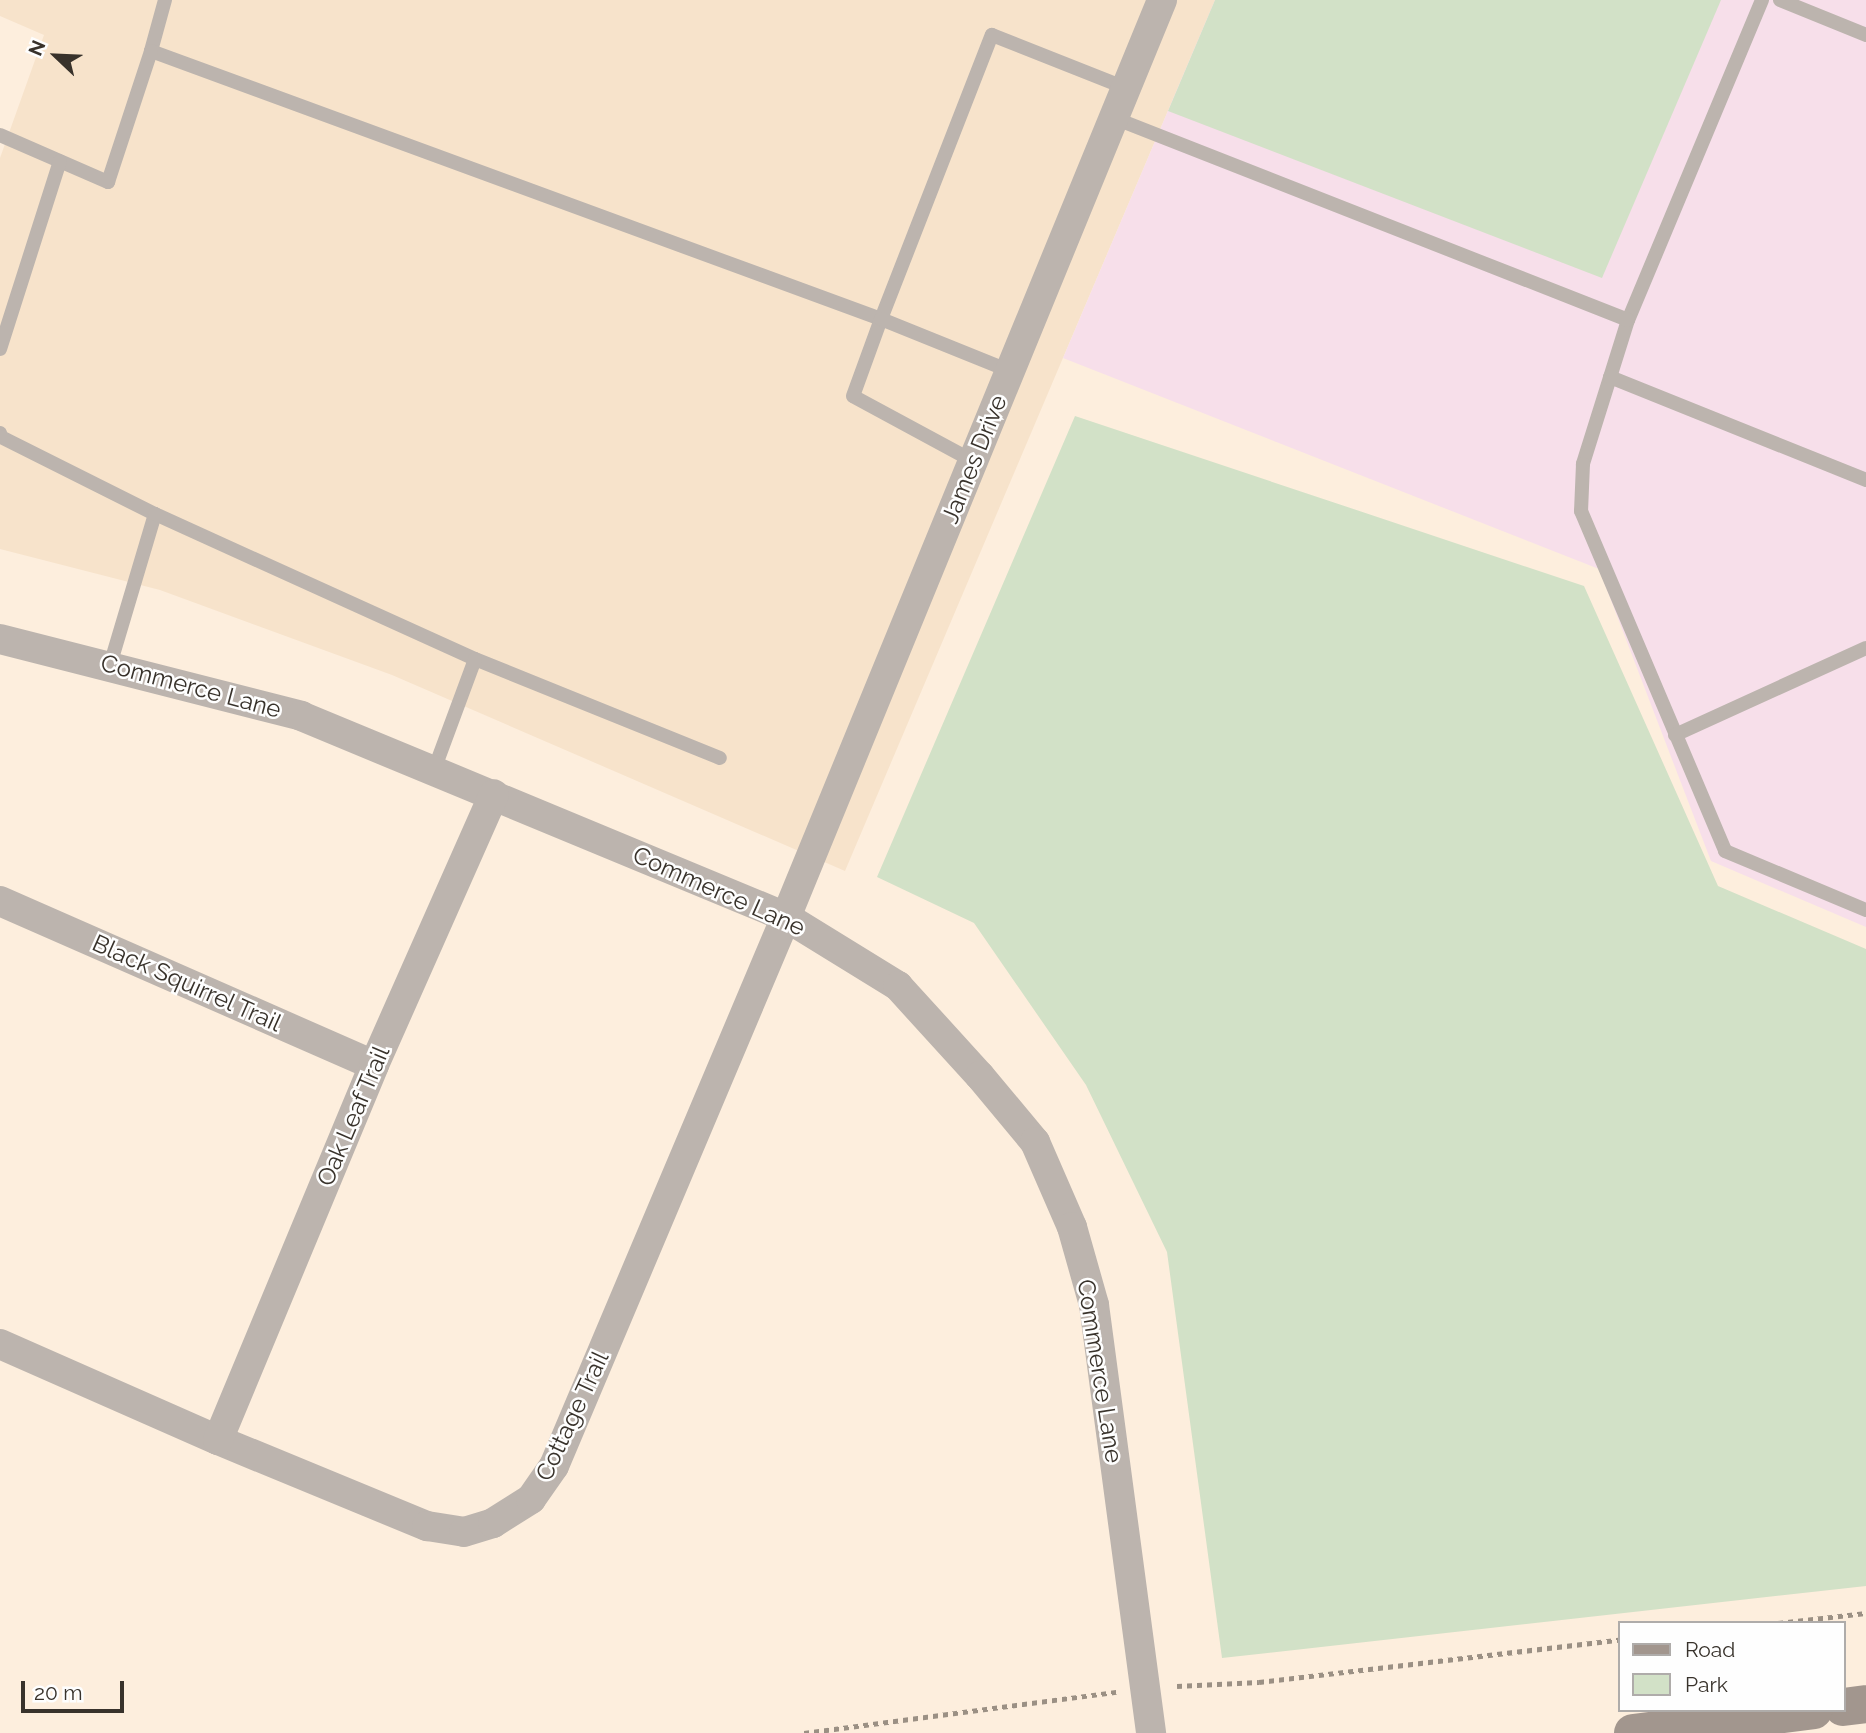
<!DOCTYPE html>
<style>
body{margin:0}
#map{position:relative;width:1866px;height:1733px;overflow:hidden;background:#fdeedd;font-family:Raleway,sans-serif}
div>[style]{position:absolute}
.built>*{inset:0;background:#f7e3cb}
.education>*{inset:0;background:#f7dfea}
.green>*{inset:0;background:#d2e1c7}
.path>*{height:4.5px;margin-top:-2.25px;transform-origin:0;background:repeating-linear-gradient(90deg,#9b9084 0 5px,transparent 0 10px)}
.lane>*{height:14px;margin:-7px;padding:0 7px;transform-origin:7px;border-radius:7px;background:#bcb4ae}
.street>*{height:30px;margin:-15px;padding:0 15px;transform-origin:15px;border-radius:15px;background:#bcb4ae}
.secondary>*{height:38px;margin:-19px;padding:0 19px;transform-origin:19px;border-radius:19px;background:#a2968e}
span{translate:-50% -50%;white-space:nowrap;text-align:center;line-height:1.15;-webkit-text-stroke:5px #fefefe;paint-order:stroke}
.street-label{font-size:24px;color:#38322b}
.legend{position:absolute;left:1618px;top:1621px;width:228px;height:91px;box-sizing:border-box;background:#fefefe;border:2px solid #afacaa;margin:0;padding:9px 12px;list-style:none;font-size:21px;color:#38322b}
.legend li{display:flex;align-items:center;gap:14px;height:35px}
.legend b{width:35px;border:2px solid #afacaa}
.north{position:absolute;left:21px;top:21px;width:70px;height:70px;-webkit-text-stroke:5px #fefefe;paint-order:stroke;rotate:293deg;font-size:19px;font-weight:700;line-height:28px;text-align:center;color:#38322b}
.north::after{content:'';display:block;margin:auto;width:24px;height:32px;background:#38322b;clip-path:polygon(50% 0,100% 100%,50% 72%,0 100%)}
.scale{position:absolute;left:21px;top:1681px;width:103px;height:32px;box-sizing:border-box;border:4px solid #38322b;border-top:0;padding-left:9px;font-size:21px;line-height:24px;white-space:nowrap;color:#38322b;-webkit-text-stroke:5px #fefefe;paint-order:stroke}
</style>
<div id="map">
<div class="built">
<div style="clip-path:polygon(0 0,1215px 0,845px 871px,392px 675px,160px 590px,0 549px,0 158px,44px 35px,0 16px)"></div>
</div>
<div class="education">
<div style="clip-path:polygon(1215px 0,1866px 0,1866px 927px,1711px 861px,1599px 569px,1063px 358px)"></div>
</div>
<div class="green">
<div style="clip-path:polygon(1215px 0,1721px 0,1602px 278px,1168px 111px)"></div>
<div style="clip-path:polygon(1075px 416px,1584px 586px,1718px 886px,1866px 949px,1866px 1586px,1222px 1658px,1167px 1252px,1086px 1085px,974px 923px,877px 877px)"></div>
</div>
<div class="path">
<div style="left:1778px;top:1623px;width:89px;rotate:-6.5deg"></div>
<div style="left:1177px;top:1686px;width:82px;rotate:-2.8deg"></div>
<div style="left:1259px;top:1682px;width:362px;rotate:-6.7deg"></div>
<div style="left:804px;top:1733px;width:315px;rotate:-7.5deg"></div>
</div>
<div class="lane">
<div style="left:165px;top:0;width:53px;rotate:105.4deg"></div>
<div style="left:151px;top:51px;width:778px;rotate:20.16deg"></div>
<div style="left:881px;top:319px;width:305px;rotate:-68.7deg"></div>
<div style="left:992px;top:35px;width:144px;rotate:21.6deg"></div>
<div style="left:1762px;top:0;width:347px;rotate:112.7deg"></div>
<div style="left:1628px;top:320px;width:151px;rotate:107.4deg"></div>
<div style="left:1583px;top:464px;width:47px;rotate:92.4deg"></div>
<div style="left:1581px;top:511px;width:369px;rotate:67deg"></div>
<div style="left:1725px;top:851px;width:153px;rotate:22.7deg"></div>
<div style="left:1780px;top:0;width:93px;rotate:22.1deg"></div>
<div style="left:1114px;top:118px;width:552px;rotate:21.45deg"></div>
<div style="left:0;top:135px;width:118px;rotate:23.5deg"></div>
<div style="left:108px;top:182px;width:138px;rotate:-71.8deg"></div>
<div style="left:0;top:349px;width:197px;rotate:-72.3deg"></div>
<div style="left:1610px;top:377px;width:276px;rotate:21.9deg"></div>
<div style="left:0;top:433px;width:4px;rotate:76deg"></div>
<div style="left:1px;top:437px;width:172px;rotate:26.6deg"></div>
<div style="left:155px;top:514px;width:158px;rotate:106.6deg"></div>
<div style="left:973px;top:461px;width:136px;rotate:-151.6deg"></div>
<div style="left:853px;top:396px;width:82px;rotate:-70deg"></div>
<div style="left:881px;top:319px;width:139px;rotate:22deg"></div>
<div style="left:155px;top:514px;width:351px;rotate:24.4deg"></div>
<div style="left:475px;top:659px;width:264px;rotate:22deg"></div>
<div style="left:1675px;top:735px;width:210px;rotate:-24.5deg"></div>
<div style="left:434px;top:770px;width:118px;rotate:-69.7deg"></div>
</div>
<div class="street">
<div style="left:0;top:639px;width:311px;rotate:14.3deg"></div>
<div style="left:301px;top:716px;width:525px;rotate:22.51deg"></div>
<div style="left:786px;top:917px;width:132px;rotate:31.6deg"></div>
<div style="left:898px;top:986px;width:122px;rotate:47.7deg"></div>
<div style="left:980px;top:1076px;width:86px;rotate:50.2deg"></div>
<div style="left:1035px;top:1142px;width:93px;rotate:66.5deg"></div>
<div style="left:1072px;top:1227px;width:81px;rotate:74.2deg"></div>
<div style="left:1094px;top:1305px;width:432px;rotate:82.4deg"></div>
<div style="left:0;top:901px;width:408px;rotate:23.7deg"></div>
<div style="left:0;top:1344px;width:238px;rotate:23.8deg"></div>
<div style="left:218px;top:1440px;width:226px;rotate:22.4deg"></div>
<div style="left:427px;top:1526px;width:37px;rotate:9deg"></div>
<div style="left:464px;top:1532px;width:30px;rotate:-17deg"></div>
<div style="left:493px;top:1523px;width:45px;rotate:-32.3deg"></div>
<div style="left:531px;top:1499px;width:40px;rotate:-55.1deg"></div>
<div style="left:554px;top:1466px;width:596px;rotate:-67.09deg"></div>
<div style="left:786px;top:917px;width:991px;rotate:-67.7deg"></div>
<div style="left:218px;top:1440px;width:406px;rotate:-67.4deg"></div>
<div style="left:374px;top:1065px;width:296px;rotate:-66.1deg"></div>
</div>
<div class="secondary">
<div style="left:1843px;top:1707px;width:23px;rotate:-7deg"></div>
<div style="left:1633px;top:1733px;width:182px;rotate:-7.2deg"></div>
</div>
<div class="street-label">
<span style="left:974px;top:459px;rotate:-68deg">James Drive</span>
<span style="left:191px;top:686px;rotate:15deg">Commerce Lane</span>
<span style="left:719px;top:891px;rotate:24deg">Commerce Lane</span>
<span style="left:187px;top:983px;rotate:24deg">Black Squirrel Trail</span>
<span style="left:353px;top:1116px;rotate:-67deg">Oak Leaf Trail</span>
<span style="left:1100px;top:1371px;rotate:81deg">Commerce Lane</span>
<span style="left:572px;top:1416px;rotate:-65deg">Cottage Trail</span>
</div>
<ul class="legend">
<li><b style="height:9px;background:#a2968e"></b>Road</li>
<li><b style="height:19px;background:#d2e1c7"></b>Park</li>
</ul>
<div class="north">N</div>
<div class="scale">20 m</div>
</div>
